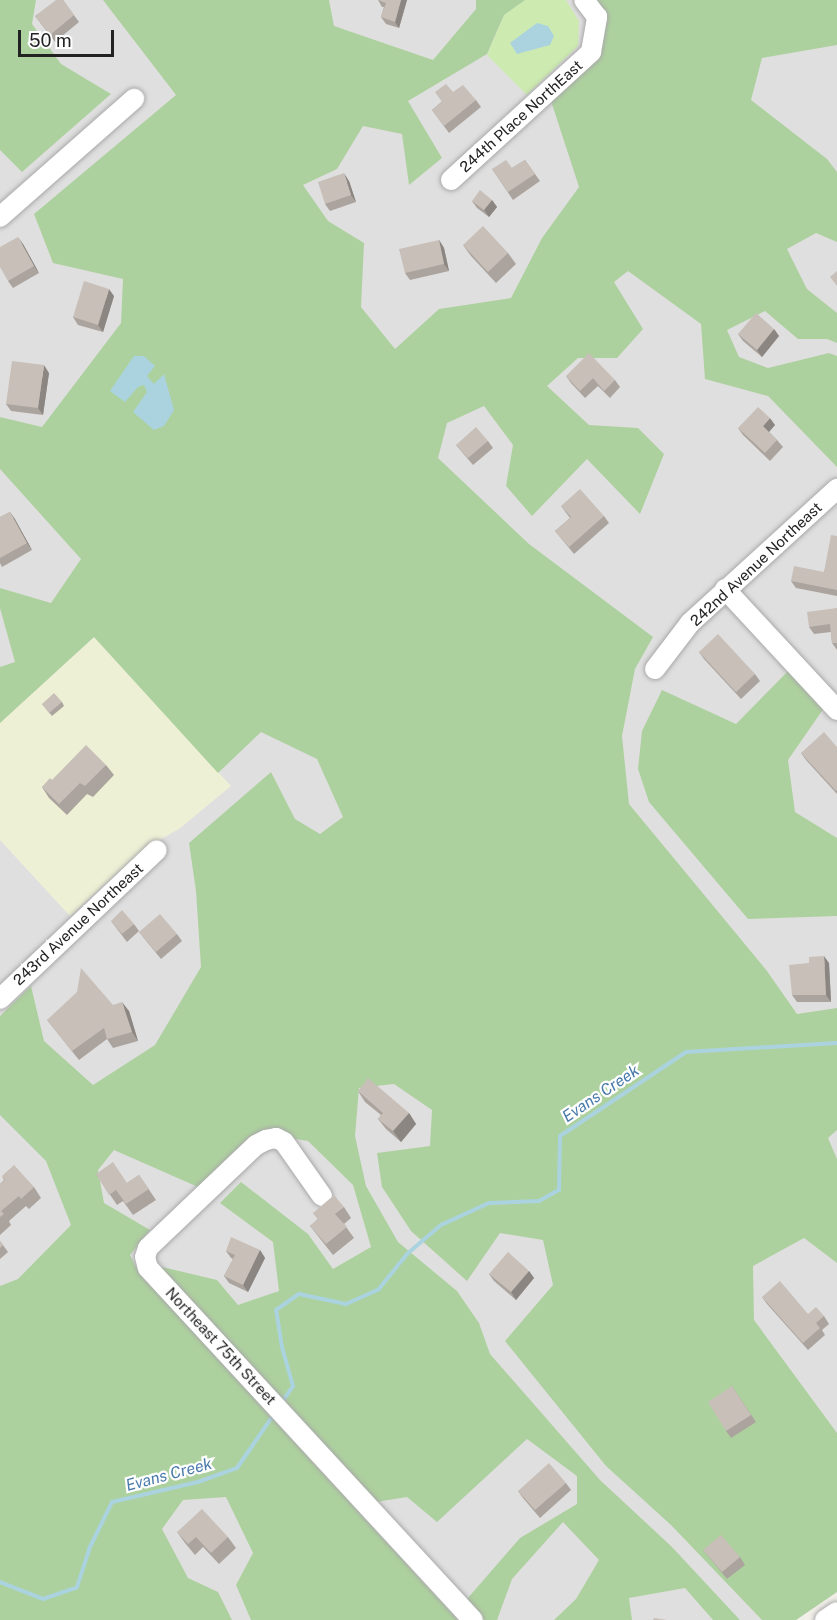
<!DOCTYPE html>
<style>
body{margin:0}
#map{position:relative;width:837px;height:1620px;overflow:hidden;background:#f2efe9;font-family:"Public Sans",sans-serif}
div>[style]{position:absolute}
.residential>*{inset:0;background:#e0dfdf}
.farmland>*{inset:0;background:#eef0d5}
.grass>*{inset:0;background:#cdebb0}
.forest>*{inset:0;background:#add19e}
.water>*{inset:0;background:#aad3df}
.stream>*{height:4px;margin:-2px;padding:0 2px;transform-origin:2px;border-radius:2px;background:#aad3df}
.roads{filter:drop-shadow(0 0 2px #a9a9a9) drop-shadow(0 0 2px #a9a9a9)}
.minor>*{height:20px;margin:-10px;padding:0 10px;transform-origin:10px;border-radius:10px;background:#fff}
.wall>*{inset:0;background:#aba49e}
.shaded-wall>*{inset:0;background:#8b8681}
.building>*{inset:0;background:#c7bfb8}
span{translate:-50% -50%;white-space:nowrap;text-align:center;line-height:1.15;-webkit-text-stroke:4.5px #fff;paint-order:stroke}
.street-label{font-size:15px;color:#222}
.water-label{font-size:16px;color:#4a7aab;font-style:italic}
.scale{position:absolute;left:18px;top:30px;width:96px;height:27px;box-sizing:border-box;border:3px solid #222;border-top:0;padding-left:8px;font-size:18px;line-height:21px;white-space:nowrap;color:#222;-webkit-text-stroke:4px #fff;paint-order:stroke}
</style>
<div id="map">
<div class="residential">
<div style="clip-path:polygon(0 0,837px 0,837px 1592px,796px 1620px,0 1620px)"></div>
</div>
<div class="farmland">
<div style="clip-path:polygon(94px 637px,231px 786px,179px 829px,145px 848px,70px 916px,0 840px,0 723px)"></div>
</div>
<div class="grass">
<div style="clip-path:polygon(525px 0,566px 0,579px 21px,578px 46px,527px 95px,487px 55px,504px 15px)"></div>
</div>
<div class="forest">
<div style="clip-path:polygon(0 0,36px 0,32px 24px,61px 64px,111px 94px,22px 172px,0 150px)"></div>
<div style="clip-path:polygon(103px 0,329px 0,334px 26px,433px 60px,476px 9px,476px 0,525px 0,504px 15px,487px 54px,408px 101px,442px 158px,409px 185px,402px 134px,363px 126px,337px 169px,303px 185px,328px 221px,364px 243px,361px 307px,395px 349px,439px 309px,511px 298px,542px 238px,579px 187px,551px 101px,597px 59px,607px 16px,595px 0,837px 0,837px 45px,762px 58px,751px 100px,827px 159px,837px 172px,837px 242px,816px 233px,787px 249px,807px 289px,837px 313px,837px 343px,827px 339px,798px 339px,765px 311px,727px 330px,739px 357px,768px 368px,829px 353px,837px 356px,837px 467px,768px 396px,705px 379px,701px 324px,628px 271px,614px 282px,643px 329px,617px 358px,578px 358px,547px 386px,589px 425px,638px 428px,664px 454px,640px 514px,587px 459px,532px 516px,506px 486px,513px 445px,484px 406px,447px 423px,438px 458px,529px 544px,653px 637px,635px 669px,622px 736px,629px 804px,767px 971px,797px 1014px,837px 1008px,837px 1130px,828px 1138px,837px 1159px,837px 1263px,804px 1238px,753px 1266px,754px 1320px,837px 1433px,837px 1592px,796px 1620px,762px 1620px,671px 1525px,606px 1466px,505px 1341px,553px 1285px,543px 1240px,500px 1233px,467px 1281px,411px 1231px,382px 1187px,377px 1153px,430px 1146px,432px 1110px,394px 1084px,359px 1088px,355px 1136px,366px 1186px,398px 1242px,457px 1291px,479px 1323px,490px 1354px,600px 1480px,671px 1546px,740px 1620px,713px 1620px,685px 1588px,629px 1598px,632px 1620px,554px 1620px,576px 1599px,599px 1560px,563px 1522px,512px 1579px,497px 1620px,484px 1620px,467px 1599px,520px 1538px,577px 1504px,577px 1476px,527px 1439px,437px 1522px,407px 1497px,376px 1502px,158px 1266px,217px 1280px,238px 1305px,279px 1291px,273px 1242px,220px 1203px,241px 1182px,308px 1234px,333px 1269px,371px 1247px,353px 1185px,308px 1141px,259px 1133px,198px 1187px,114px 1150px,98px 1170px,104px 1203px,150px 1230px,130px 1255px,139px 1273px,458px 1620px,251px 1620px,236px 1585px,253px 1553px,226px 1497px,183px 1500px,162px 1529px,188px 1578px,218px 1592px,232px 1620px,0 1620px,0 1286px,18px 1279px,71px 1225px,46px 1161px,0 1115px,0 1016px,31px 986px,44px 1041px,93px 1085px,155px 1045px,201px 967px,196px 891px,189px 843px,271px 772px,295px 819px,320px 834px,343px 817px,317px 759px,261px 732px,218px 773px,94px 637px,0 723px,0 667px,15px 662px,0 608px,0 588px,51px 603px,81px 559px,0 469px,0 417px,42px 427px,121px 323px,123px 279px,53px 263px,34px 214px,176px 95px)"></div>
<div style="clip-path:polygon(788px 671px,824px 708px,788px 760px,795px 812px,837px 838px,837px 916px,748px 919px,649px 802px,638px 769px,642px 731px,662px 690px,736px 724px)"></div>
</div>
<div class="water">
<div style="clip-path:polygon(537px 23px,548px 26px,554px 36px,550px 45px,517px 54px,510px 43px)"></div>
<div style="clip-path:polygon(134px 356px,144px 356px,155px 366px,147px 376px,154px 384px,164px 374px,174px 410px,164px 426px,154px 430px,133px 412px,147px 392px,144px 385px,138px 387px,125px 402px,110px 391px)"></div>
</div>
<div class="stream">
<div style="left:284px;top:1399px;width:16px;rotate:-55deg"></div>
<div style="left:293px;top:1386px;width:41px;rotate:-105.8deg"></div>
<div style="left:282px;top:1347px;width:37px;rotate:-99deg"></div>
<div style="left:276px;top:1310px;width:28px;rotate:-35deg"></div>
<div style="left:299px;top:1294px;width:48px;rotate:12deg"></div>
<div style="left:346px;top:1304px;width:35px;rotate:-24deg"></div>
<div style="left:378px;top:1290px;width:46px;rotate:-51.1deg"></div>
<div style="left:407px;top:1254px;width:45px;rotate:-40.5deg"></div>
<div style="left:441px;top:1225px;width:53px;rotate:-24.6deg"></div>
<div style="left:489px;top:1203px;width:50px;rotate:-2.3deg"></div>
<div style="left:539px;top:1201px;width:23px;rotate:-29deg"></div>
<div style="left:559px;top:1190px;width:54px;rotate:-88.9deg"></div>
<div style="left:560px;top:1136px;width:151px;rotate:-33.7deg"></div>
<div style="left:686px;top:1052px;width:151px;rotate:-3.4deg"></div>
<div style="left:0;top:1582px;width:46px;rotate:21.6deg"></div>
<div style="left:43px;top:1599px;width:36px;rotate:-19deg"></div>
<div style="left:77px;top:1587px;width:40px;rotate:-72deg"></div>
<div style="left:89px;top:1549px;width:52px;rotate:-63.9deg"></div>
<div style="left:112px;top:1502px;width:88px;rotate:-13.1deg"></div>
<div style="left:198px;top:1482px;width:41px;rotate:-19.7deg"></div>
<div style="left:237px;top:1468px;width:62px;rotate:-55.5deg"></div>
</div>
<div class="roads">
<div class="minor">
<div style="left:451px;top:180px;width:190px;rotate:-42.4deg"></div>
<div style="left:591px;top:52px;width:36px;rotate:-80deg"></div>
<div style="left:597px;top:17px;width:21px;rotate:-127deg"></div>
<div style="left:0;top:217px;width:179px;rotate:-41.4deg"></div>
<div style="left:725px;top:589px;width:165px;rotate:47.2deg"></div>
<div style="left:655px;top:669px;width:58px;rotate:-52.7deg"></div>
<div style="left:690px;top:623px;width:199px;rotate:-42.4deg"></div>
<div style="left:0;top:999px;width:216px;rotate:-43.5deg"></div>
<div style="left:322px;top:1196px;width:66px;rotate:-125.1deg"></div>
<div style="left:284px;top:1142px;width:9px;rotate:-153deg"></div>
<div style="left:276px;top:1138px;width:10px;rotate:169deg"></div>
<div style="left:266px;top:1140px;width:11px;rotate:153deg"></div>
<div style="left:256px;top:1145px;width:149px;rotate:136.4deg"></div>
<div style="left:148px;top:1248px;width:9px;rotate:108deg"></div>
<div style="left:145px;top:1257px;width:11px;rotate:75deg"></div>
<div style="left:148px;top:1268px;width:479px;rotate:47.3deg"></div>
<div style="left:825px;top:1620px;width:14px;rotate:-34deg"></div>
</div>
</div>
<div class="wall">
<div style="clip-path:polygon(63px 0,79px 22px,55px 42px,35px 16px)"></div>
<div style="clip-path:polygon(378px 0,407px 0,399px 28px,386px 24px,381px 17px,384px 7px,382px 7px)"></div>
<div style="clip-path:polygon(453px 92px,476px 100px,481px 107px,449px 133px,432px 110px)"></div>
<div style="clip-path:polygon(525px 160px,540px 181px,513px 200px,492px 169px,512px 168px)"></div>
<div style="clip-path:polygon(349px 181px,356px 202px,330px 211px,325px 204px)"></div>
<div style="clip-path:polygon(492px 200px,497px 207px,489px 217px,477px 208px,472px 201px)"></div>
<div style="clip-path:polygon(439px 240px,444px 248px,449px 271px,410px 280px,405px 273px)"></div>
<div style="clip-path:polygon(23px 244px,39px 273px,13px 288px,8px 281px)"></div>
<div style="clip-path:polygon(463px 245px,508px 253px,516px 264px,496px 283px,471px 256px)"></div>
<div style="clip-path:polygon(114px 296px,103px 332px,78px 325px,73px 317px)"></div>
<div style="clip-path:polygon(774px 329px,779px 336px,762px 357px,743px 341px,738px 334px)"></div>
<div style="clip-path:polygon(49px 373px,43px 415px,11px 411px,6px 404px)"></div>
<div style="clip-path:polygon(566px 376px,615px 380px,620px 387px,610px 398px,598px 386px,585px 398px,571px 383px)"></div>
<div style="clip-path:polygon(775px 425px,769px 432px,777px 440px,783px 447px,770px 461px,743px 435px,738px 428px)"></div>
<div style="clip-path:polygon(488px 441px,493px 448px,473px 465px,456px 445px)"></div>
<div style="clip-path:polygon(561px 506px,604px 516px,609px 523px,574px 554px,555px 531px,570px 518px)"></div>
<div style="clip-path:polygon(10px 512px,32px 550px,2px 567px,0 563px,0 517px)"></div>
<div style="clip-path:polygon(837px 536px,837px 596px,796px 588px,791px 581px,824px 572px)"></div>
<div style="clip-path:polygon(837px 608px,837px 650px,832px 643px,831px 632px,814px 634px,809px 627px)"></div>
<div style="clip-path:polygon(699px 652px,755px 674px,760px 681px,741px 699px,704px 659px)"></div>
<div style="clip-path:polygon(62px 702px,64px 706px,52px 716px,42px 704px)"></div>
<div style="clip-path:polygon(837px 747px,837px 794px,806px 760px,801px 753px)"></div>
<div style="clip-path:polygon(106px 765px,114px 775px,93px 797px,87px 794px,67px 815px,49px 798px,42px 787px,52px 780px)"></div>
<div style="clip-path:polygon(111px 921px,134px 924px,139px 931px,127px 942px)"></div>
<div style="clip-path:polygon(139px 932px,177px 934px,182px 941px,161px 959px)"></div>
<div style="clip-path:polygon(829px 963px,831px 1002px,797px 1002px,792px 995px)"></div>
<div style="clip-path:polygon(113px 1005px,129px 1011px,138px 1041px,113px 1048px,107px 1039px,79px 1060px,47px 1020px)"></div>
<div style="clip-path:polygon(358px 1091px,409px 1113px,416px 1124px,401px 1142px,386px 1129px,378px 1119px,381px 1115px,365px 1102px)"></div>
<div style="clip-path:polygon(96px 1174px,127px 1183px,139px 1175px,156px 1200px,133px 1215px,123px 1201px,117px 1205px)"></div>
<div style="clip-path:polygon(2px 1176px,34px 1187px,41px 1198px,29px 1209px,26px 1206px,9px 1221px,11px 1225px,0 1235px,0 1184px,4px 1180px)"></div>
<div style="clip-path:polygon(344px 1207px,351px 1218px,344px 1224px,354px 1238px,333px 1255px,310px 1226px,318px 1219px,313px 1213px)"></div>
<div style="clip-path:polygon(0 1241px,8px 1252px,0 1259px)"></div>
<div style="clip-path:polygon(260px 1250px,265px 1258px,248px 1292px,229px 1283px,224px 1276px,233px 1259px,231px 1258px,226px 1251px)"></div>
<div style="clip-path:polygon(529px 1271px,534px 1278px,516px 1300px,494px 1281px,489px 1274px)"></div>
<div style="clip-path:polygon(762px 1297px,808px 1314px,824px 1316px,829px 1324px,822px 1330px,825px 1335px,808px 1350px,767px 1304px)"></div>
<div style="clip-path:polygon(732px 1386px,756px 1422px,731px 1438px,726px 1431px)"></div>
<div style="clip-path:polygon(566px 1483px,571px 1490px,540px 1518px,523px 1498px,518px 1491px)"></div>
<div style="clip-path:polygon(177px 1532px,228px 1537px,236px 1548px,219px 1564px,203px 1547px,195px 1555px,185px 1543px)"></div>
<div style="clip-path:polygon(703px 1550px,740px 1557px,745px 1565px,727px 1579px)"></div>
</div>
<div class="shaded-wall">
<div style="clip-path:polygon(401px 0,407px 0,399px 28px,395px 22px)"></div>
<div style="clip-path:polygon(344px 173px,349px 181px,356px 202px,351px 195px)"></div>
<div style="clip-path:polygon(492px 200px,497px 207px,489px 217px,484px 210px)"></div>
<div style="clip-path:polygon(18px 237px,23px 244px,39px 273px,34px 266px)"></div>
<div style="clip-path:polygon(439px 240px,444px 248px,449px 271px,444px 264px)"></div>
<div style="clip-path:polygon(109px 289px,114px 296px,103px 332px,98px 325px)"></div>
<div style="clip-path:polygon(774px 329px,779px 336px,762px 357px,757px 350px)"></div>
<div style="clip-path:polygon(44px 365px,49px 373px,43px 415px,38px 408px)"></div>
<div style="clip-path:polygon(770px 418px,775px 425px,768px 433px,763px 426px)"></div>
<div style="clip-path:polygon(10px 512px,15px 519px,32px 550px,27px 543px)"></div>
<div style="clip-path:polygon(824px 956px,829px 963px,831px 1002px,826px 995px)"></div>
<div style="clip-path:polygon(122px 1002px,129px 1011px,138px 1041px,132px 1032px)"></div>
<div style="clip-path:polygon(409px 1113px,416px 1124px,401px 1142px,393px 1131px)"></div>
<div style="clip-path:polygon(260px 1250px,265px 1258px,248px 1292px,243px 1285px)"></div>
<div style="clip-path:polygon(529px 1271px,534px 1278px,516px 1300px,511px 1292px)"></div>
</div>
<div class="building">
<div style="clip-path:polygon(56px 0,63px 0,74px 15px,50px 35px,35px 16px)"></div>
<div style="clip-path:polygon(378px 0,401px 0,395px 22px,381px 17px,386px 3px)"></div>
<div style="clip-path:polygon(446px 84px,453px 92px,463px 85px,476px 100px,444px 126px,432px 110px,442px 102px,435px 92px)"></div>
<div style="clip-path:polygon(506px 160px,512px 168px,525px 160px,535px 174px,508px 192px,492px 169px)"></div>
<div style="clip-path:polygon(344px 173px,351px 195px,325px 204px,318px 182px)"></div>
<div style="clip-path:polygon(480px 190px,492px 200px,484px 210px,472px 201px)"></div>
<div style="clip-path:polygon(483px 226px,508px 253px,488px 272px,463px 245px)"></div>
<div style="clip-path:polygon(18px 237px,34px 266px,8px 281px,0 267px,0 247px)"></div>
<div style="clip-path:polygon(439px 240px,444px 264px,405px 273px,399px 249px)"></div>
<div style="clip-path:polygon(837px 271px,837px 286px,830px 277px)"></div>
<div style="clip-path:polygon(84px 281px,109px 289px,98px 325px,73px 317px)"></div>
<div style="clip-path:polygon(756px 313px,774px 329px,757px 350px,738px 334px)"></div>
<div style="clip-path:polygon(589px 353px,615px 380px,604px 391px,593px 378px,580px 391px,566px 376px)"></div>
<div style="clip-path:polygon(12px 361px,44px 365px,38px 408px,6px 404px)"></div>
<div style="clip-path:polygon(758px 407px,770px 418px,763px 426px,777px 440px,765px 453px,738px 428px)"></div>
<div style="clip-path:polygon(476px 427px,488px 441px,468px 458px,456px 445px)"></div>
<div style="clip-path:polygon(580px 489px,604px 516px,569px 547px,555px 531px,571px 517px,561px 506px)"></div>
<div style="clip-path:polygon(10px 512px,27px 543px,0 558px,0 517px)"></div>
<div style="clip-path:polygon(831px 535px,837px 536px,837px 590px,791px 581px,794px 566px,824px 572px)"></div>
<div style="clip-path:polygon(837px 608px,837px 643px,832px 643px,830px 624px,809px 627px,807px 612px)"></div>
<div style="clip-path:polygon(718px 634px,755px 674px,736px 692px,699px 652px)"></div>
<div style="clip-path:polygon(54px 693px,62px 702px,49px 713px,42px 704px)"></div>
<div style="clip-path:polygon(824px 732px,837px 747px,837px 790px,836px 791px,801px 753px)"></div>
<div style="clip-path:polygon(86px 745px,106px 765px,85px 786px,80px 783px,59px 804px,42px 787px,50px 778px,52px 780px)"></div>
<div style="clip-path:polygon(122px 910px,134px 924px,122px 934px,111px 921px)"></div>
<div style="clip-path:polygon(160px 914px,177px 934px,156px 952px,139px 932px)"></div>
<div style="clip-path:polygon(824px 956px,826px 995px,792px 995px,789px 965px,809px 963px,809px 957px)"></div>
<div style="clip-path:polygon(81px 968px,113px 1005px,122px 1002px,132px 1032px,107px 1039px,104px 1028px,72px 1051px,47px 1020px,77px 992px)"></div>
<div style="clip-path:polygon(368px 1078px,409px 1113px,393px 1131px,378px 1119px,383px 1113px,358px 1091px)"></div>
<div style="clip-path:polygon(113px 1162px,127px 1183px,139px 1175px,149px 1189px,126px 1204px,116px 1190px,109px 1195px,96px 1174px)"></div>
<div style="clip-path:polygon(14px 1165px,34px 1187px,21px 1199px,19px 1196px,1px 1211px,4px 1214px,0 1217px,0 1184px,5px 1180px,2px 1176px)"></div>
<div style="clip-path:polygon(334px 1195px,344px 1207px,335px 1214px,347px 1227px,326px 1244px,310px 1226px,318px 1219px,313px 1213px)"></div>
<div style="clip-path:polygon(231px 1237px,260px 1250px,243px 1285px,224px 1276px,235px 1255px,226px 1251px)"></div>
<div style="clip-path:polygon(0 1241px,3px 1245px,0 1248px)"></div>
<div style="clip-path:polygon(508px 1252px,529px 1271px,511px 1292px,489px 1274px)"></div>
<div style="clip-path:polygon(780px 1281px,808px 1314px,816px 1307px,824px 1316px,816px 1323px,820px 1328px,803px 1343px,762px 1297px)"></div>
<div style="clip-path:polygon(732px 1386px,751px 1415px,726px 1431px,708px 1402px)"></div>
<div style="clip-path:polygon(549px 1463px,566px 1483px,535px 1510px,518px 1491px)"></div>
<div style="clip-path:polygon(202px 1509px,228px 1537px,211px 1553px,196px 1537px,188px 1544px,177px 1532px)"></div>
<div style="clip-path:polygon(721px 1535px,740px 1557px,722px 1572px,703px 1550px)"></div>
<div style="clip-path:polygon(654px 1618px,667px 1620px,653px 1620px)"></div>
</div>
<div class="street-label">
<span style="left:521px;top:116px;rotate:-42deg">244th Place NorthEast</span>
<span style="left:756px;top:564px;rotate:-43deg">242nd Avenue Northeast</span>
<span style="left:78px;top:924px;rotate:-43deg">243rd Avenue Northeast</span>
<span style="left:221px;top:1346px;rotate:47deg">Northeast 75th Street</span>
</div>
<div class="water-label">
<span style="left:601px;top:1094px;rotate:-34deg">Evans Creek</span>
<span style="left:169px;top:1475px;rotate:-15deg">Evans Creek</span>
</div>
<div class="scale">50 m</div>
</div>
